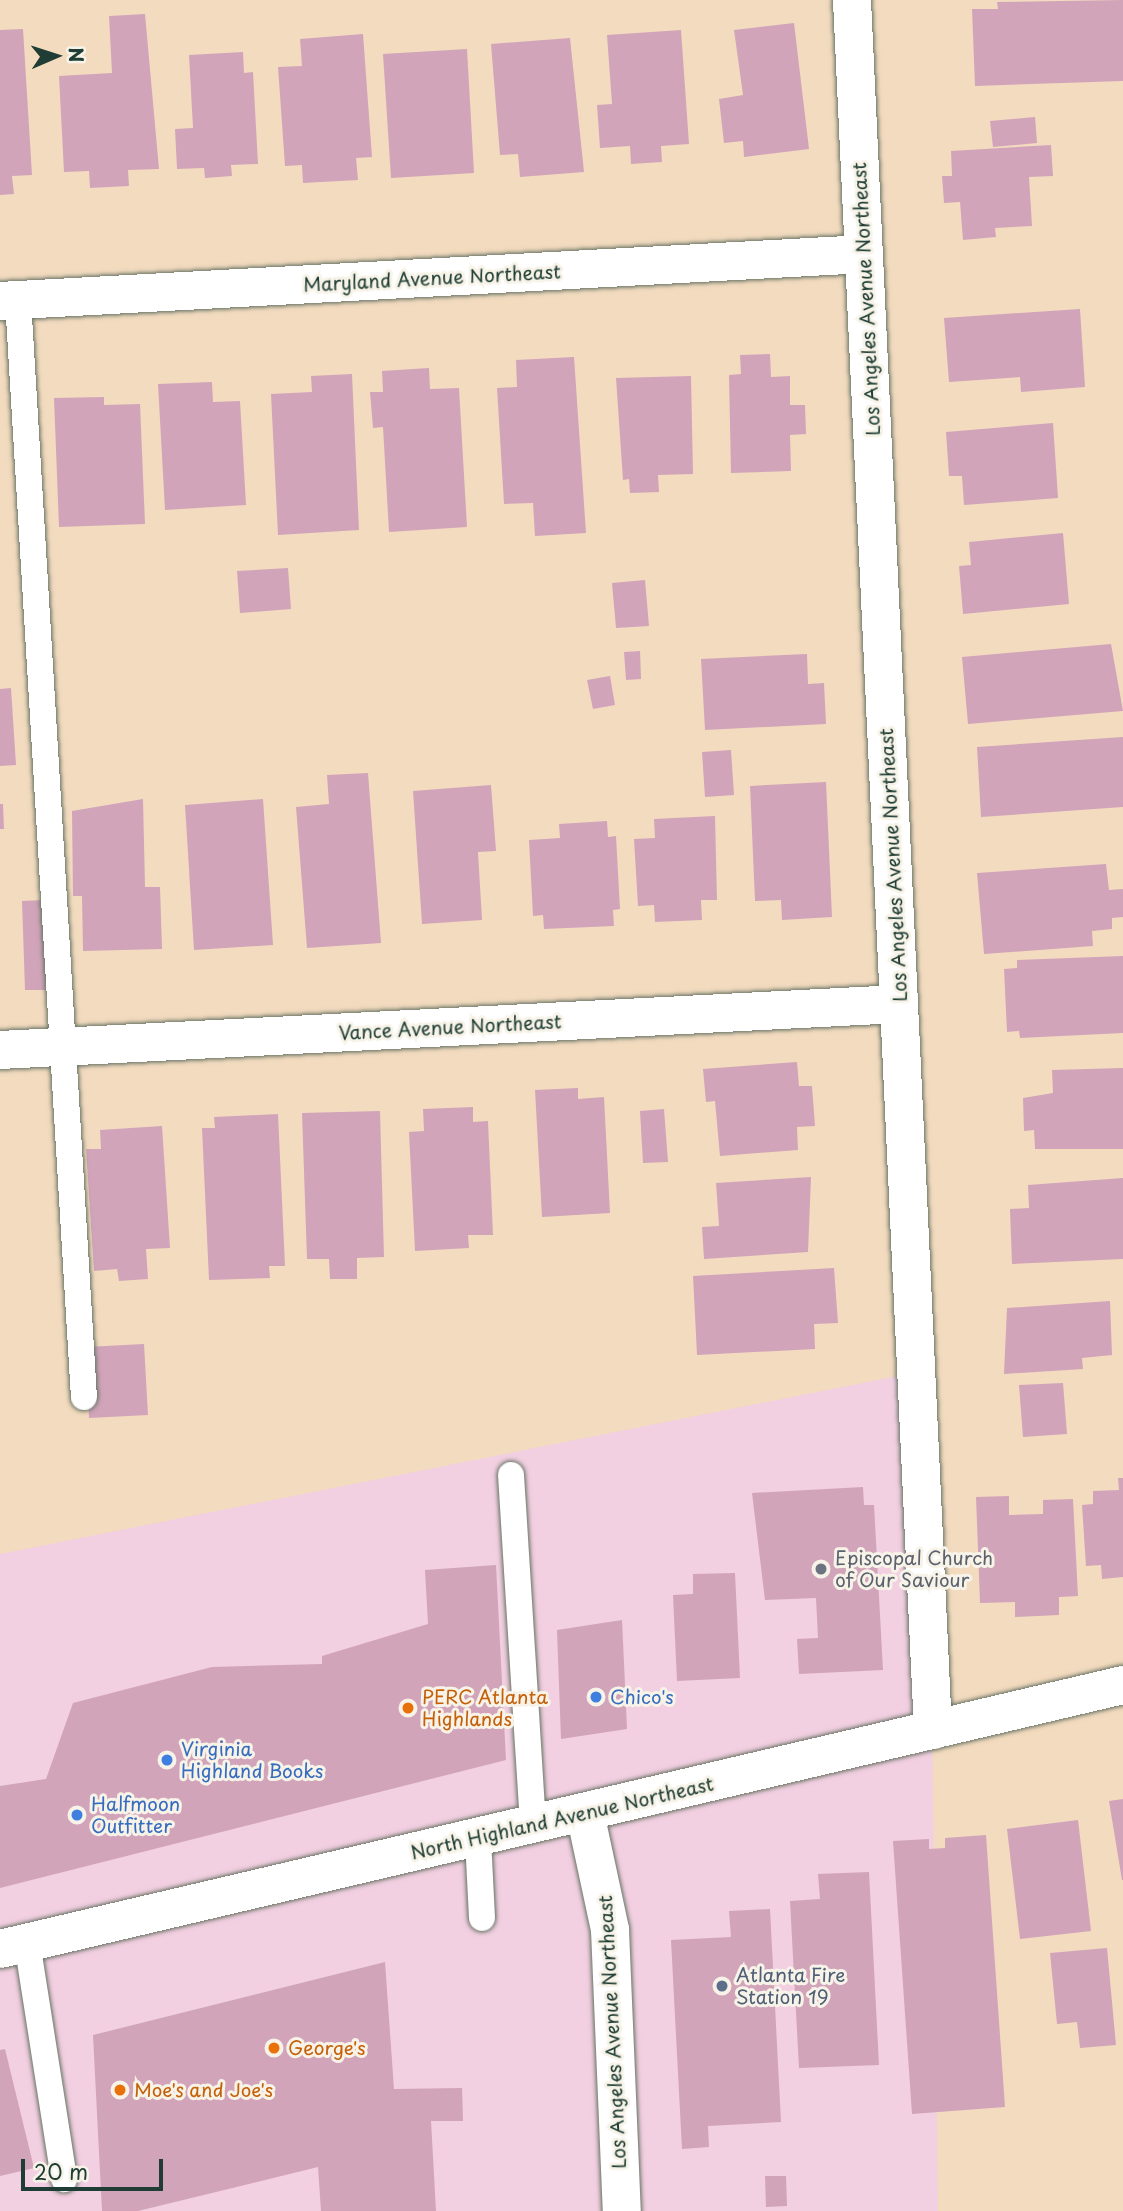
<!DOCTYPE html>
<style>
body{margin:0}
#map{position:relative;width:1123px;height:2211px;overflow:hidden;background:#f3dbbf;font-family:"Playpen Sans",sans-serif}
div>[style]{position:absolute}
.built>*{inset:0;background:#f2cfe1}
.building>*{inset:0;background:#d1a4ba}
.roads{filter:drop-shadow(0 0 2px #697465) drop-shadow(0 0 2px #697465)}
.service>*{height:26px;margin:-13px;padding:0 13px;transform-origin:13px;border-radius:13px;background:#fff}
.minor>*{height:38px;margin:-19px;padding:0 19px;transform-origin:19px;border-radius:19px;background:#fff}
.tertiary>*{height:38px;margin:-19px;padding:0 19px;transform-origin:19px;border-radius:19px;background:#fff}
.dots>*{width:19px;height:19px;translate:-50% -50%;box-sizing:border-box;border:4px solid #f7f3e8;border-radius:50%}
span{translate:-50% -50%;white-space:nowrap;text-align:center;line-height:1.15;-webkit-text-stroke:6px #f7f3e8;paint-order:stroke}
.street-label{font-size:19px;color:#1f3d34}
.worship-label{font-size:19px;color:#5b616d}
.left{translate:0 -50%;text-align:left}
.food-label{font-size:19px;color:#c56008}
.shop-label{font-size:19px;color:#366cbe}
.service-label{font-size:19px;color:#4e5e75}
.north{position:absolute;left:21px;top:21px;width:70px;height:70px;-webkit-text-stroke:5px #f7f3e8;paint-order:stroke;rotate:87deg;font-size:19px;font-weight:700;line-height:28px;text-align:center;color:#1f3d34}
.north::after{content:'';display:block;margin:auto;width:24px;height:32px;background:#1f3d34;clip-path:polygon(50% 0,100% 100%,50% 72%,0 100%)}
.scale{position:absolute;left:21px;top:2159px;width:142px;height:32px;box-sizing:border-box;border:4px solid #1f3d34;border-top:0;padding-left:9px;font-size:21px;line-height:24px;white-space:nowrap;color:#1f3d34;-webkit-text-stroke:5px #f7f3e8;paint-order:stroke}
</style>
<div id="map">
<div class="built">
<div style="clip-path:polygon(928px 1370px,938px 2211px,0 2211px,0 1554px)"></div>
</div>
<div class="building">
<div style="clip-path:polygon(1123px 0,1123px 81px,975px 86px,972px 9px,998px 9px,997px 2px)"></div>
<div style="clip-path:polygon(145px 14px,159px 169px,128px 170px,129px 186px,90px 188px,89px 171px,64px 172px,59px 76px,112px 73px,109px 16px)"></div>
<div style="clip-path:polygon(794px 23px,809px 149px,744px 157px,743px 141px,724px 143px,719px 99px,743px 95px,734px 30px)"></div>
<div style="clip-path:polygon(23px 29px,32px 175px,12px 176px,14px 194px,0 195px,0 30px)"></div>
<div style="clip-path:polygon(681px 30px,689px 144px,661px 146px,662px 162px,631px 164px,630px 146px,600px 148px,597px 105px,612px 104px,607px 35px)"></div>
<div style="clip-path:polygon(363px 34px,372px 157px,356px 158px,358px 180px,303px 183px,302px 165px,285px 166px,278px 67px,302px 66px,300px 39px)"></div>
<div style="clip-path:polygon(570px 38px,584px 172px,520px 177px,518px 154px,500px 155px,491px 44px)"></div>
<div style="clip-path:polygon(467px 49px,474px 173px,391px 178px,383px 54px)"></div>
<div style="clip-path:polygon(243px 52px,244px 73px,253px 72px,258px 164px,231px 165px,232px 176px,205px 178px,204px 168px,177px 169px,175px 129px,193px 128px,189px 55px)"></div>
<div style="clip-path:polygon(1035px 117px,1037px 143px,993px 147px,990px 121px)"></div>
<div style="clip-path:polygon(1051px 145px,1053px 176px,1029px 177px,1032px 226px,995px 228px,996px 237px,963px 240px,960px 202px,944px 203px,942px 176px,952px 176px,951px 151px)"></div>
<div style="clip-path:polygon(1080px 309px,1085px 387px,1021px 392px,1020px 377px,949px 382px,944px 318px)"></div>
<div style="clip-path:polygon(770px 354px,771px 377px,790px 376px,790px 405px,805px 405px,806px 434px,790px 435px,791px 471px,731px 473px,729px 375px,741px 374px,740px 355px)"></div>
<div style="clip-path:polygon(574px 357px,586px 533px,535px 536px,533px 503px,504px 504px,497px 388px,517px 387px,516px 360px)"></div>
<div style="clip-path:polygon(429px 368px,430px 389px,459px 388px,467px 527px,389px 532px,383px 427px,373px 428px,370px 392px,383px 392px,382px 371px)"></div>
<div style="clip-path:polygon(352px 374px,359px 530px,278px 535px,271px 394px,312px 392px,311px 376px)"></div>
<div style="clip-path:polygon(691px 376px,693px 474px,658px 475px,659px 492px,630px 493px,629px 479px,623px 480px,616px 378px)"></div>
<div style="clip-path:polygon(212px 382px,213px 402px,240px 401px,246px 505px,165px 510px,158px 384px)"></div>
<div style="clip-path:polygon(104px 397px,104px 405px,140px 404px,145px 524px,59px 527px,54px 398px)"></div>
<div style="clip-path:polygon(1053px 423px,1058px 498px,964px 505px,962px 476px,949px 476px,946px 432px)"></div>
<div style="clip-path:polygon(1063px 533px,1069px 604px,963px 614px,959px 566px,971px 565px,969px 542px)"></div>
<div style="clip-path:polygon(288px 568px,291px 609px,240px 613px,237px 571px)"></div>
<div style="clip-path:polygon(645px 580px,649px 626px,616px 628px,612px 583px)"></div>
<div style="clip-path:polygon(1111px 644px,1123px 711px,968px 724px,962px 657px)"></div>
<div style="clip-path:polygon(640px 651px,641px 679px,626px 680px,624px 652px)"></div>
<div style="clip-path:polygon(807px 654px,808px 684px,824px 683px,826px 724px,705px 730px,701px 659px)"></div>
<div style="clip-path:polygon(610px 676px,615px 705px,593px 709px,587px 680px)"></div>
<div style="clip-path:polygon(11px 688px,16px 765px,0 766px,0 689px)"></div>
<div style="clip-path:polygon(1123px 737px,1123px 807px,981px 817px,977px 747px)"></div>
<div style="clip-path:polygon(731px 750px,734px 795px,705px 797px,702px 752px)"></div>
<div style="clip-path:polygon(368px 773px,381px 943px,307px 948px,296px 807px,329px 804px,327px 775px)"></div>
<div style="clip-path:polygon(826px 782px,832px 917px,782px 920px,781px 900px,755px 901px,750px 786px)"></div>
<div style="clip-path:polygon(491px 785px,496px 851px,478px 852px,482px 920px,422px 924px,413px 791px)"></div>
<div style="clip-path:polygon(143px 799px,145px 887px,160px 887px,162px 949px,83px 951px,82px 896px,73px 896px,72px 811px)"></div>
<div style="clip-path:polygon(263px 799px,273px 945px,194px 950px,185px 805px)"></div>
<div style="clip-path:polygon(0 804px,3px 804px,4px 829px,0 829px)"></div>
<div style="clip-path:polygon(715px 816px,717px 900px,701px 900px,702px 920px,655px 922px,654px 905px,638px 906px,634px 839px,655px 838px,654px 819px)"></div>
<div style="clip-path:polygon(607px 821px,608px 837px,616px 836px,620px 909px,613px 910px,614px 926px,544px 929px,543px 915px,533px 916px,529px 840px,560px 838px,559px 824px)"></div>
<div style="clip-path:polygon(1106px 864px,1109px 890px,1123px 889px,1123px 917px,1112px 918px,1112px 929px,1092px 931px,1093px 946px,984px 954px,977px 873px)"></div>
<div style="clip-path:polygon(45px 900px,49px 990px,25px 990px,22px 901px)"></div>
<div style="clip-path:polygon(1123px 956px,1123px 1033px,1020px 1038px,1019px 1031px,1007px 1032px,1004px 969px,1017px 968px,1017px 960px)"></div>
<div style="clip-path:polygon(797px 1062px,799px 1086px,812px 1086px,815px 1126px,797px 1127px,798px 1150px,720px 1156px,715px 1101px,706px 1102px,703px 1069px)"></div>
<div style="clip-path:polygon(1123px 1068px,1123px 1149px,1035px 1149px,1034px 1130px,1024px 1131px,1023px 1098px,1053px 1093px,1052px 1070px)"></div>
<div style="clip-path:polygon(578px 1088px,578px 1099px,604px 1097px,610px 1213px,542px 1217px,535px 1090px)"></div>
<div style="clip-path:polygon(473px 1107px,473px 1122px,488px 1121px,493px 1235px,468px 1235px,469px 1248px,415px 1251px,409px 1132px,424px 1131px,423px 1109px)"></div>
<div style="clip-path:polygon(664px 1109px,668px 1162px,643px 1163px,640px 1111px)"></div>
<div style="clip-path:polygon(380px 1111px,384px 1257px,357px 1258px,357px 1279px,330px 1279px,329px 1259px,307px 1259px,302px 1113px)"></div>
<div style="clip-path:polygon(278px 1114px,285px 1266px,269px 1266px,270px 1278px,209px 1280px,202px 1128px,215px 1128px,214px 1117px)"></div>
<div style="clip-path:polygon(162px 1126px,170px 1248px,146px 1249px,148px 1279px,119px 1281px,117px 1269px,94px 1271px,86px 1149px,101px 1149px,100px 1130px)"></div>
<div style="clip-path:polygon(811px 1177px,808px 1252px,704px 1259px,702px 1227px,719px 1226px,716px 1183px)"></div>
<div style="clip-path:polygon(1123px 1178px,1123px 1259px,1012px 1264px,1010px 1209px,1029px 1208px,1028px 1185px)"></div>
<div style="clip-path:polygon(834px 1268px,838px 1323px,814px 1324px,815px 1349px,697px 1355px,693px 1276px)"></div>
<div style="clip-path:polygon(1110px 1301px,1112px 1355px,1082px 1358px,1083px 1369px,1004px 1374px,1007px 1308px)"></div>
<div style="clip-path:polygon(144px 1344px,148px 1415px,89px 1418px,86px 1347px)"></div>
<div style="clip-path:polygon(1063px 1383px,1067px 1434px,1023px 1437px,1019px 1385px)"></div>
<div style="clip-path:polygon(1118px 1478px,1123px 1478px,1123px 1577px,1102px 1579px,1101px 1565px,1086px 1566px,1082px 1505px,1093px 1504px,1093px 1491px,1119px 1490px)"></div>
<div style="clip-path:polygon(863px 1487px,864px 1505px,874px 1505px,883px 1670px,799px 1674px,797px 1639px,818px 1638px,816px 1598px,765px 1600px,752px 1493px)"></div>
<div style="clip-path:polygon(1009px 1496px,1009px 1515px,1043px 1514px,1043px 1500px,1073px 1499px,1078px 1596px,1059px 1597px,1059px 1615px,1015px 1617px,1015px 1602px,980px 1603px,976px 1497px)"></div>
<div style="clip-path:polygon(496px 1565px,506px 1760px,0 1888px,0 1786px,46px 1779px,73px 1703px,212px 1667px,322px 1664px,322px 1656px,428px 1624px,425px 1570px)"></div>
<div style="clip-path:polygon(735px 1573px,740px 1678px,677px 1681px,673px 1595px,693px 1594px,693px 1574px)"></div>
<div style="clip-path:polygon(622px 1620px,627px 1729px,561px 1739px,557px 1630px)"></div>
<div style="clip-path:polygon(1123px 1799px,1123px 1880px,1122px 1880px,1109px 1801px)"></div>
<div style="clip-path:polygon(1078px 1820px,1091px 1931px,1020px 1939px,1007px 1829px)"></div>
<div style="clip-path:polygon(986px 1835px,1005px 2107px,912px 2114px,893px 1841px,929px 1839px,929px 1849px,945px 1848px,945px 1838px)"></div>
<div style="clip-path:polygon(869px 1872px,879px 2065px,799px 2068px,790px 1901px,820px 1899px,818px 1874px)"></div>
<div style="clip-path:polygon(770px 1909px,781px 2122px,708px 2126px,709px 2147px,682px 2149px,671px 1940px,731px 1937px,729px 1911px)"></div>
<div style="clip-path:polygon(1107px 1948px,1116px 2045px,1080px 2048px,1077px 2022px,1057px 2024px,1050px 1953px)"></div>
<div style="clip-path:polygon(385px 1962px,394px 2089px,462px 2088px,463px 2121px,431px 2121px,436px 2211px,321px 2211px,318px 2167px,138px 2211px,102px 2211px,93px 2035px)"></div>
<div style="clip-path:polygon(5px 2049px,34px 2168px,0 2176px,0 2050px)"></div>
<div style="clip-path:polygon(765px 2176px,786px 2176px,787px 2206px,766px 2207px)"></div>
</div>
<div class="roads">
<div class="service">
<div style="left:18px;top:300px;width:1099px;rotate:86.56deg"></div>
<div style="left:511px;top:1475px;width:351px;rotate:86.4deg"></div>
<div style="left:478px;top:1839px;width:79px;rotate:87.1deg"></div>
<div style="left:27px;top:1942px;width:240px;rotate:81.1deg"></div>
</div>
<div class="minor">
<div style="left:852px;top:0;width:1732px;rotate:87.32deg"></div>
<div style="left:0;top:301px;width:865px;rotate:-3.11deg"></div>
<div style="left:0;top:1050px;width:900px;rotate:-2.93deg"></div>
<div style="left:585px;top:1813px;width:120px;rotate:77.9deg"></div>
<div style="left:610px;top:1930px;width:281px;rotate:87.6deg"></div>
</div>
<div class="tertiary">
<div style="left:0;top:1949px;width:1154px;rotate:-13.23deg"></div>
</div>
</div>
<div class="dots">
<div style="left:821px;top:1569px;background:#6b7280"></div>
<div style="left:596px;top:1697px;background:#3f7fe0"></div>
<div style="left:408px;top:1708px;background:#e8710a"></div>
<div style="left:167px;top:1760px;background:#3f7fe0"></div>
<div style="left:77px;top:1815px;background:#3f7fe0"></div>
<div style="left:722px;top:1986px;background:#5c6f8a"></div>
<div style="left:274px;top:2048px;background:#e8710a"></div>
<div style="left:120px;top:2090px;background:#e8710a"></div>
</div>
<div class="street-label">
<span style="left:432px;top:278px;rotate:-3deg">Maryland Avenue Northeast</span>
<span style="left:866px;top:299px;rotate:-93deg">Los Angeles Avenue Northeast</span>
<span style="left:893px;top:865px;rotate:-93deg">Los Angeles Avenue Northeast</span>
<span style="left:450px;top:1027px;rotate:-3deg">Vance Avenue Northeast</span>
<span style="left:562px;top:1818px;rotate:-13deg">North Highland Avenue Northeast</span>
<span style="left:612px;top:2032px;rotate:-93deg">Los Angeles Avenue Northeast</span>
</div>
<div class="worship-label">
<span class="left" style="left:835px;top:1569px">Episcopal Church<br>of Our Saviour</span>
</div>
<div class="food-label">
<span class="left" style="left:422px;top:1708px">PERC Atlanta<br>Highlands</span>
<span class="left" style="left:288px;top:2048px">George's</span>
<span class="left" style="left:134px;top:2090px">Moe's and Joe's</span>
</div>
<div class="shop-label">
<span class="left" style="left:610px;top:1697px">Chico's</span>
<span class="left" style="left:181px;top:1760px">Virginia<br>Highland Books</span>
<span class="left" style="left:91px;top:1815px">Halfmoon<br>Outfitter</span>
</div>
<div class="service-label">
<span class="left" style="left:736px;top:1986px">Atlanta Fire<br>Station 19</span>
</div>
<div class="north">N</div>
<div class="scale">20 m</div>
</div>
